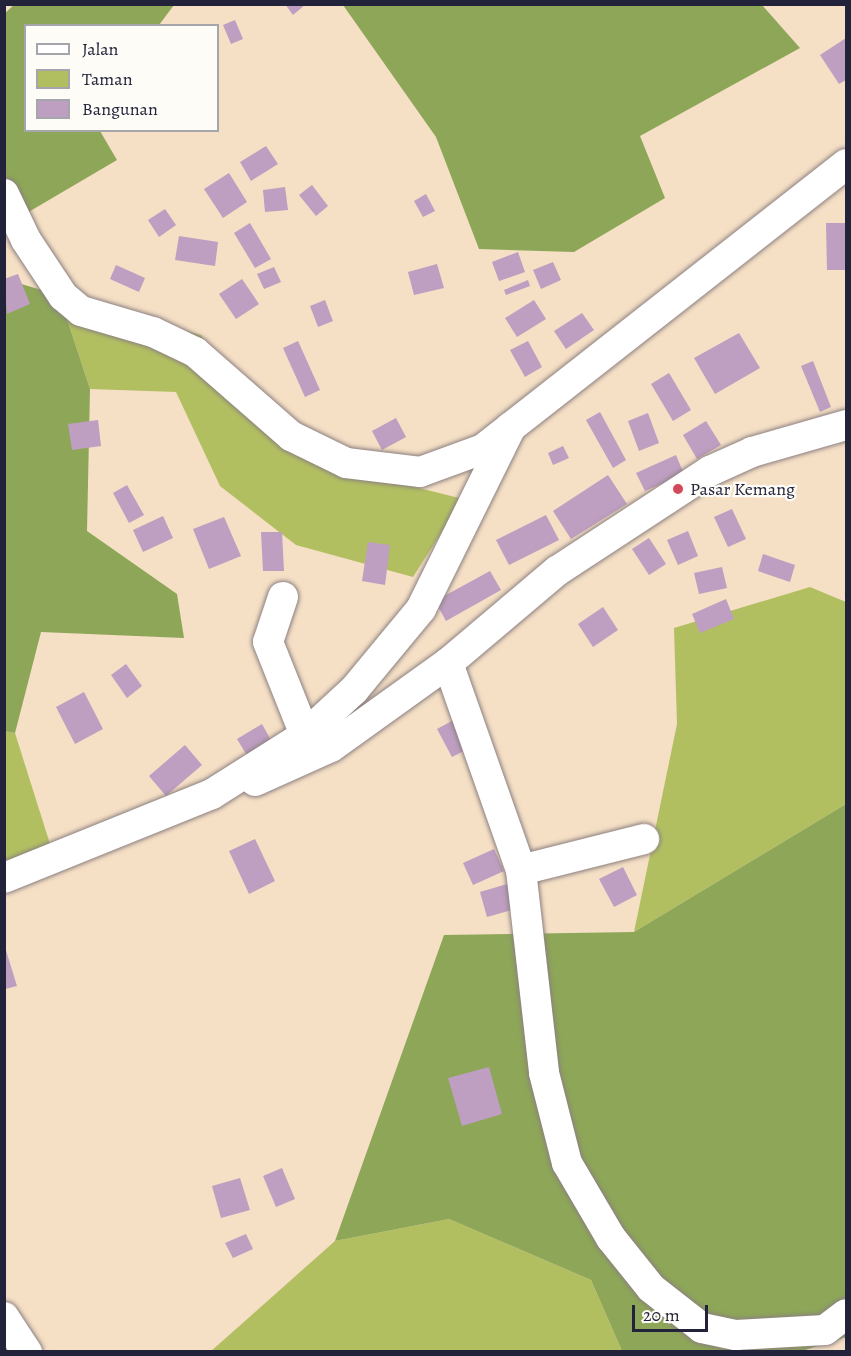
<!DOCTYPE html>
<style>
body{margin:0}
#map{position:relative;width:851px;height:1356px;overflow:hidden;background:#f5dfc5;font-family:Alegreya,serif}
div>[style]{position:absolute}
.green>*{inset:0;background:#b2bf61}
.forest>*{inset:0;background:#8da657}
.building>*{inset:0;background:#be9ec1}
.roads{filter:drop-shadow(0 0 2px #8c8080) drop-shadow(0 0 2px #8c8080)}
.minor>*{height:30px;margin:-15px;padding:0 15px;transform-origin:15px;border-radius:15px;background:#fff}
.dots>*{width:16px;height:16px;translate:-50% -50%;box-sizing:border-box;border:3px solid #fdfcf7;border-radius:50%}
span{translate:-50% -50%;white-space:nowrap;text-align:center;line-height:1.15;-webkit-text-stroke:4.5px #fdfcf7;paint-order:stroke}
.poi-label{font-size:18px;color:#22223b}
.left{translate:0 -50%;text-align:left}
.frame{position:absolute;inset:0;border:6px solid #22223b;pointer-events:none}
.legend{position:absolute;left:24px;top:24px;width:195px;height:108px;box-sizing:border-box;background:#fdfcf7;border:2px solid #a5a5ac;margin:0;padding:8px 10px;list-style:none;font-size:18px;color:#22223b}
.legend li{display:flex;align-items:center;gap:12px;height:30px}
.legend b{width:30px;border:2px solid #a5a5ac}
.scale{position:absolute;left:632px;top:1305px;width:76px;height:27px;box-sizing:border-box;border:3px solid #22223b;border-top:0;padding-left:8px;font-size:18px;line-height:21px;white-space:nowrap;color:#22223b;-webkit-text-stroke:4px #fdfcf7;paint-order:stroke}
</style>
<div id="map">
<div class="green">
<div style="clip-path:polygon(59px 295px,201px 335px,267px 426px,367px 475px,463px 499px,413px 577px,296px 545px,220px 486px,176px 392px,90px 389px)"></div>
<div style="clip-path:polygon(810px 587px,846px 602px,846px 804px,634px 932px,677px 724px,674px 628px)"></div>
<div style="clip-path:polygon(5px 731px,15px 733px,56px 863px,5px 880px)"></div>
<div style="clip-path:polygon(449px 1219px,591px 1280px,622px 1351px,210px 1352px,335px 1241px)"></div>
</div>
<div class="forest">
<div style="clip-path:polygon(15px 4px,174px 5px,159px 25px,26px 26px,26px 130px,100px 131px,117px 160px,20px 217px,5px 196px,4px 14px)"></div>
<div style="clip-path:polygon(343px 5px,762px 5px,800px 48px,640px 136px,665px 198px,574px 252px,479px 249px,436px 137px)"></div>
<div style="clip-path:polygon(4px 279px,59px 295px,90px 389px,87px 531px,177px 594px,184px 638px,41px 632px,15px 733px,4px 731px)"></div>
<div style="clip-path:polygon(846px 804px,846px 1337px,802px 1351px,622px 1351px,591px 1280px,449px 1219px,335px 1241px,444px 935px,634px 932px)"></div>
</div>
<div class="building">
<div style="clip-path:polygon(285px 4px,306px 4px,293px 15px)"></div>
<div style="clip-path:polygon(235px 20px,243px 39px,231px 44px,223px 25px)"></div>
<div style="clip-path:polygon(846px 38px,846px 80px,839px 84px,820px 55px)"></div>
<div style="clip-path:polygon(266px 146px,278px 164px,251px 181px,240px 162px)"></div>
<div style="clip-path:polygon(229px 173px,247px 202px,223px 218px,204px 189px)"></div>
<div style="clip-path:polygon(312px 185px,328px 206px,316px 216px,299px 195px)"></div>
<div style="clip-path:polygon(285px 187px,288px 210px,265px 212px,263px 190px)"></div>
<div style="clip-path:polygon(426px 194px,435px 211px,423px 217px,414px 201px)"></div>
<div style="clip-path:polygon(165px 209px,176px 225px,159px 237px,148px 220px)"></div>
<div style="clip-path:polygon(250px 223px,271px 259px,255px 268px,234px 233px)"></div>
<div style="clip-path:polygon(826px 223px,846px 223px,846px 270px,827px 270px)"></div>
<div style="clip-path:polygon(179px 236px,218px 242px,215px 266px,175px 260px)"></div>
<div style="clip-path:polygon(518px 252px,525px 272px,499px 281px,492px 262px)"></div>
<div style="clip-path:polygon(553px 262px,561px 280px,541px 289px,533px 270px)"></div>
<div style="clip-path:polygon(437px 264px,444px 288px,414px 295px,408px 272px)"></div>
<div style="clip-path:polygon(116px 265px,145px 278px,139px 292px,110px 279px)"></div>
<div style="clip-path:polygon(274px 267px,281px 282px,264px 289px,257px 274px)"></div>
<div style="clip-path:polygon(18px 274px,30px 304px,7px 314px,4px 279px)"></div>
<div style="clip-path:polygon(242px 279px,259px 304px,236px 319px,219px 294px)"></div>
<div style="clip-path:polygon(528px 280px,530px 286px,506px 295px,504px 290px)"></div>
<div style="clip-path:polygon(325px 300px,333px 321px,318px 327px,310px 306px)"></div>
<div style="clip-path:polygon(534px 300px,546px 319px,517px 337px,505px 318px)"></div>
<div style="clip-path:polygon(582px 313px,594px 330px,566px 349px,554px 331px)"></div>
<div style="clip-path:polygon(739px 333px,760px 368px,715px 394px,694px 358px)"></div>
<div style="clip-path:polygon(298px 341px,320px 390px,305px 397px,283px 348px)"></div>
<div style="clip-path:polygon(528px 341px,542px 367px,525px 377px,510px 350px)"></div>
<div style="clip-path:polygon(813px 361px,831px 407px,820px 412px,801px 366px)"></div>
<div style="clip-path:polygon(669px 373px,691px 410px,673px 421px,651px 384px)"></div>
<div style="clip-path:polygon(600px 412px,626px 460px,613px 468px,586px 420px)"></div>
<div style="clip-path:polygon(648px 413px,659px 443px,639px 451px,628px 421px)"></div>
<div style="clip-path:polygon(396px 418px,406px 437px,382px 450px,372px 431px)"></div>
<div style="clip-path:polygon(98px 420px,101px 446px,72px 450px,68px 424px)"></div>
<div style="clip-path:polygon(706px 421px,721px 445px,697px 459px,683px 435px)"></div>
<div style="clip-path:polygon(563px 446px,569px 458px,553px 465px,548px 453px)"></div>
<div style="clip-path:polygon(676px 455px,684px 474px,645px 491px,636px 473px)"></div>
<div style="clip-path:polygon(608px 475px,627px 504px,571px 539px,553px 511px)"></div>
<div style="clip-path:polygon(127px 485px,144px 515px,129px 523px,113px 493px)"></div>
<div style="clip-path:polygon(732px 509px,746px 539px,728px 547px,714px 517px)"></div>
<div style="clip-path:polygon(546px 515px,559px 540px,509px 565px,496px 540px)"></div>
<div style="clip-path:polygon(163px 516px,173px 538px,143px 552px,133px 530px)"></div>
<div style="clip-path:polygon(224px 517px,241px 556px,209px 569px,193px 529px)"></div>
<div style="clip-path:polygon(688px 531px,698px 556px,678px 565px,667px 540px)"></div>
<div style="clip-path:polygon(261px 532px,282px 532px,284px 571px,263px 571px)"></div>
<div style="clip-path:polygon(649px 538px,666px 564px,649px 575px,632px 549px)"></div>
<div style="clip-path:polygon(368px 542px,390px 545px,385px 585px,362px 581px)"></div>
<div style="clip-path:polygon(763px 554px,795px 565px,790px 582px,758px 571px)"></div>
<div style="clip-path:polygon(722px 567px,727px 588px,699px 594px,694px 573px)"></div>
<div style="clip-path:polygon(490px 571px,501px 590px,446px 621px,435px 601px)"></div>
<div style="clip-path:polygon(726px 599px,734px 619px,700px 633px,692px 614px)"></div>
<div style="clip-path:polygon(603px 607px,618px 630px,593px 647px,578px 624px)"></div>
<div style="clip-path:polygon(126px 664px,142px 686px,127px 698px,111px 675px)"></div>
<div style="clip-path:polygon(84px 692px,103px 729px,75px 744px,56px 707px)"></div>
<div style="clip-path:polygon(461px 716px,476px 745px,452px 757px,437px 729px)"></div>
<div style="clip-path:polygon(262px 724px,272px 742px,248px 757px,237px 739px)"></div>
<div style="clip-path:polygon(185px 745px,202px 765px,166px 796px,149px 776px)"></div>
<div style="clip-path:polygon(255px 839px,275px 881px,249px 894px,229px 851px)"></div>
<div style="clip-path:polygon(494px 849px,504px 871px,473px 885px,463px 863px)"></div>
<div style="clip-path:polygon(623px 867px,637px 895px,614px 907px,599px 879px)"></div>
<div style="clip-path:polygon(507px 884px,515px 909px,487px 917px,480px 892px)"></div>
<div style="clip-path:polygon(5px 947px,17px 986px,5px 989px)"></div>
<div style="clip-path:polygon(489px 1067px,502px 1114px,462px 1126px,448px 1078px)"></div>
<div style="clip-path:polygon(282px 1168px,295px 1199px,276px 1207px,263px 1176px)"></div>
<div style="clip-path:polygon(240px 1178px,250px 1210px,221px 1218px,212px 1186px)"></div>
<div style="clip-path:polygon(246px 1234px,253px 1249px,233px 1258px,225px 1243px)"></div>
</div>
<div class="roads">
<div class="minor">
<div style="left:4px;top:194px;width:51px;rotate:64.4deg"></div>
<div style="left:26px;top:240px;width:67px;rotate:56.5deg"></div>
<div style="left:63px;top:296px;width:23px;rotate:40deg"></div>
<div style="left:81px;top:311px;width:75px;rotate:16.3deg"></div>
<div style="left:153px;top:332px;width:47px;rotate:25.5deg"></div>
<div style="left:195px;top:352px;width:128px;rotate:41.2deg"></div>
<div style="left:291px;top:436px;width:61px;rotate:26.1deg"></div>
<div style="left:346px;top:463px;width:75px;rotate:6.9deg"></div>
<div style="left:420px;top:472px;width:67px;rotate:-20.1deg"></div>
<div style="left:483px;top:449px;width:33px;rotate:-38deg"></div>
<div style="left:283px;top:597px;width:47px;rotate:108.4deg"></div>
<div style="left:268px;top:642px;width:100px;rotate:68.3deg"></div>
<div style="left:448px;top:663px;width:219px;rotate:70.6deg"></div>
<div style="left:521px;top:870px;width:204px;rotate:83.5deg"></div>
<div style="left:544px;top:1073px;width:93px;rotate:75.7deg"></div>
<div style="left:567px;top:1163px;width:87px;rotate:59.6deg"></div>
<div style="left:611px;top:1238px;width:64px;rotate:51.3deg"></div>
<div style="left:651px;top:1288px;width:65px;rotate:38.1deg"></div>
<div style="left:702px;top:1328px;width:35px;rotate:12deg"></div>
<div style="left:736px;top:1335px;width:89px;rotate:-3.2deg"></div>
<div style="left:825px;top:1330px;width:26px;rotate:-37deg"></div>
<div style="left:255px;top:781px;width:83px;rotate:-24.1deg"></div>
<div style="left:331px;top:747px;width:144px;rotate:-35.7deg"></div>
<div style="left:448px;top:663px;width:143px;rotate:-40.2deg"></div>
<div style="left:557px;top:571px;width:183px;rotate:-33.2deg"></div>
<div style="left:710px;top:471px;width:46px;rotate:-24.3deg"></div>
<div style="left:752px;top:452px;width:98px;rotate:-16deg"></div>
<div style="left:521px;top:870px;width:127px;rotate:-14.1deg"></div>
<div style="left:4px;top:878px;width:224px;rotate:-22deg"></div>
<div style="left:212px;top:794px;width:110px;rotate:-32.4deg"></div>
<div style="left:305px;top:735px;width:67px;rotate:-42.6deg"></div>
<div style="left:354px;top:690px;width:105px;rotate:-50.4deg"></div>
<div style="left:421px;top:609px;width:203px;rotate:-63.7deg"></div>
<div style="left:511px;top:427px;width:426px;rotate:-38.1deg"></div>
<div style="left:4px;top:1317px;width:42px;rotate:56.7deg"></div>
</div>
</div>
<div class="dots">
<div style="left:678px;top:489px;background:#d1495b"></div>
</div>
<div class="poi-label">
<span class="left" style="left:690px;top:489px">Pasar Kemang</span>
</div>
<div class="frame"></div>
<ul class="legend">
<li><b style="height:8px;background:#fff"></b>Jalan</li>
<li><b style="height:16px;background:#b2bf61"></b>Taman</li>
<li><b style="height:16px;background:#be9ec1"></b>Bangunan</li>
</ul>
<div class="scale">20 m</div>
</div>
